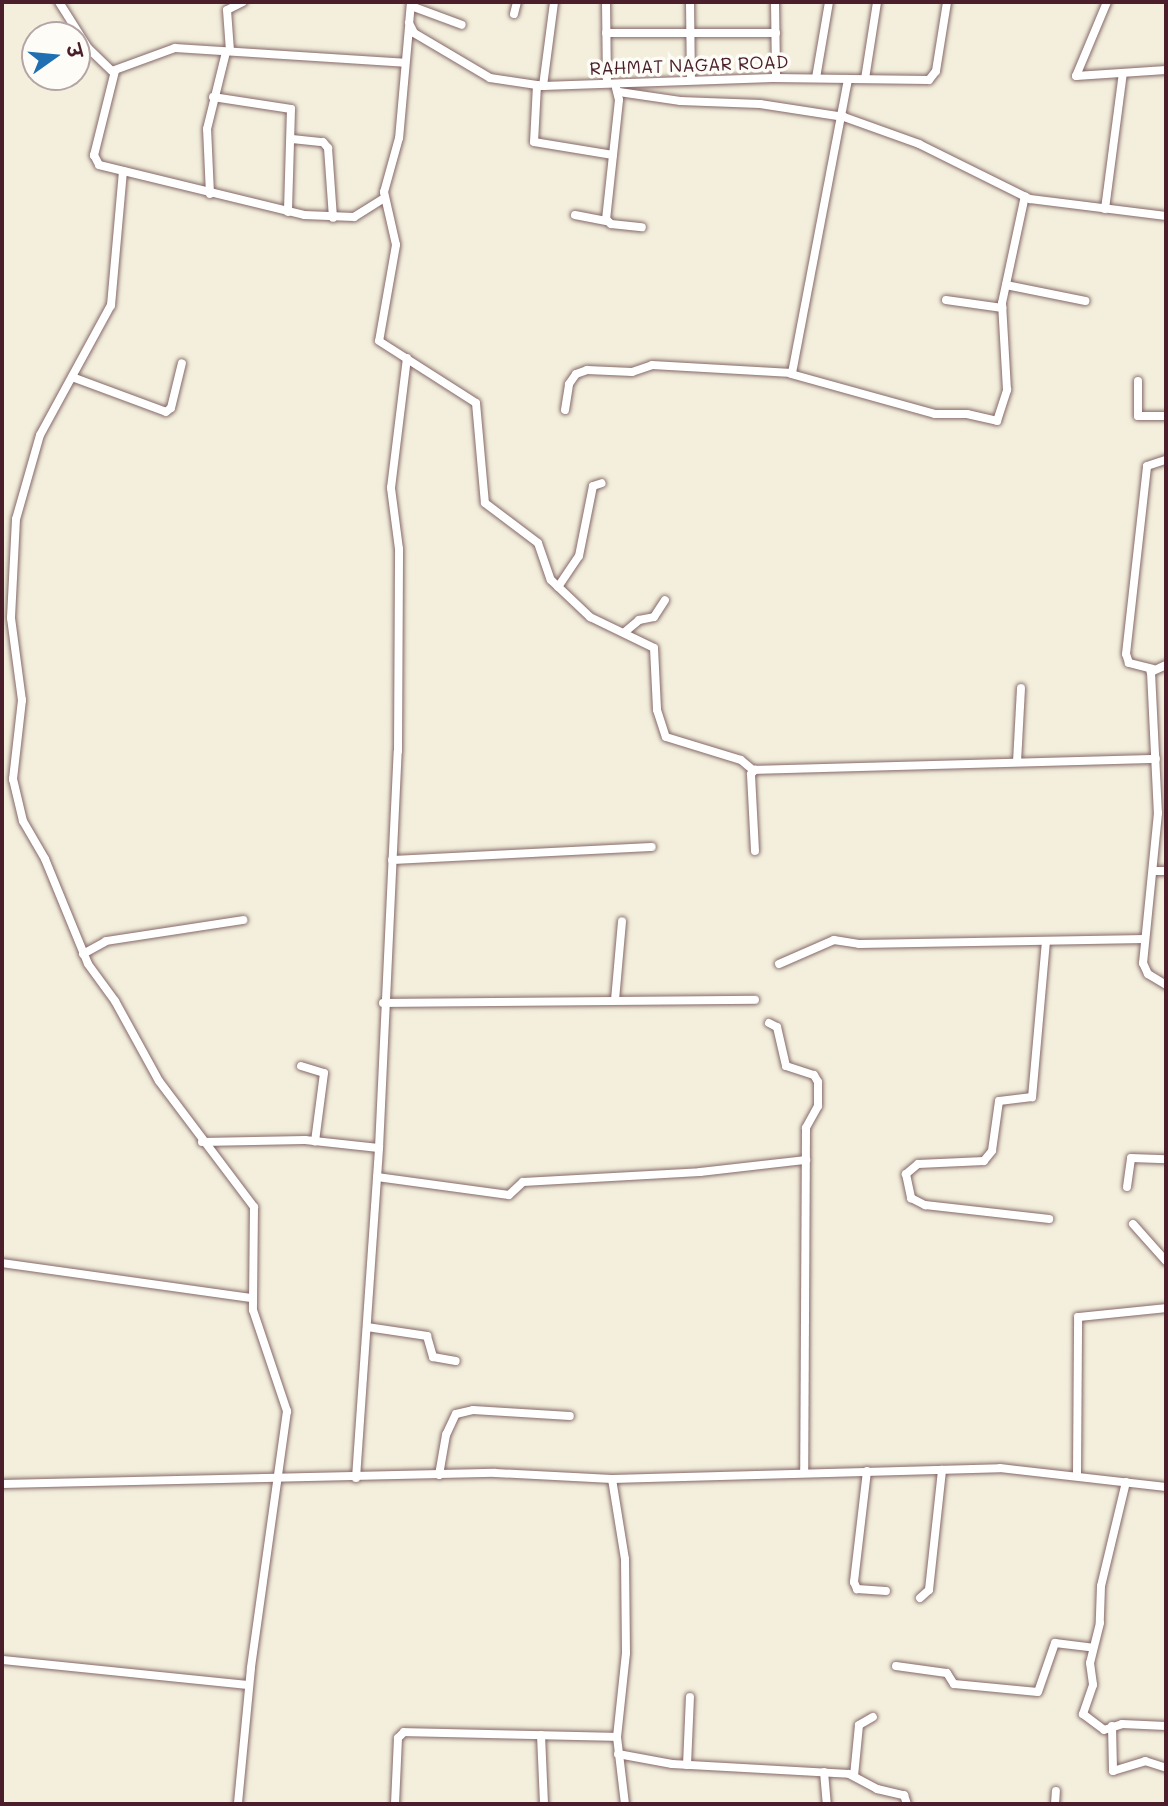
<!DOCTYPE html>
<meta charset="utf-8">
<style>
body{margin:0}
#map{position:relative;width:1168px;height:1806px;overflow:hidden;background:#f3efdc;font-family:Mali,"Playpen Sans Deva",sans-serif}
div>[style]{position:absolute}
.roads{filter:drop-shadow(0 0 2px #856869) drop-shadow(0 0 2px #856869)}
.minor>*{height:8px;margin:-4px;padding:0 4px;transform-origin:4px;border-radius:4px;background:#fff}
span{translate:-50% -50%;white-space:nowrap;text-align:center;line-height:1.15;-webkit-text-stroke:7px #fdfcf7;paint-order:stroke}
.street-label{font-size:18px;color:#4a1f2b}
.frame{position:absolute;inset:0;border:4px solid #4a1f2b;pointer-events:none}
.north{position:absolute;left:21px;top:21px;width:70px;height:70px;box-sizing:border-box;background:#fdfcf7;border:2px solid #b5a4a5;border-radius:50%;rotate:75deg;font-size:19px;font-weight:700;line-height:28px;text-align:center;color:#4a1f2b}
.north::after{content:'';display:block;margin:auto;width:24px;height:32px;background:#1f6fb2;clip-path:polygon(50% 0,100% 100%,50% 72%,0 100%)}
</style>
<div id="map">
<div class="roads">
<div class="minor">
<div style="left:59px;top:2px;width:54px;rotate:57.8deg"></div>
<div style="left:88px;top:48px;width:33px;rotate:44deg"></div>
<div style="left:112px;top:71px;width:67px;rotate:-20.1deg"></div>
<div style="left:175px;top:48px;width:230px;rotate:3.7deg"></div>
<div style="left:411px;top:2px;width:21px;rotate:95deg"></div>
<div style="left:409px;top:23px;width:11px;rotate:63deg"></div>
<div style="left:414px;top:33px;width:88px;rotate:30.6deg"></div>
<div style="left:490px;top:78px;width:54px;rotate:8.6deg"></div>
<div style="left:543px;top:86px;width:230px;rotate:-2deg"></div>
<div style="left:773px;top:78px;width:156px;rotate:0.7deg"></div>
<div style="left:929px;top:80px;width:11px;rotate:-52deg"></div>
<div style="left:936px;top:71px;width:70px;rotate:-80.9deg"></div>
<div style="left:606px;top:2px;width:81px;rotate:89.3deg"></div>
<div style="left:690px;top:2px;width:78px;rotate:89.3deg"></div>
<div style="left:775px;top:2px;width:76px;rotate:89.2deg"></div>
<div style="left:1107px;top:2px;width:80px;rotate:112.7deg"></div>
<div style="left:1076px;top:76px;width:90px;rotate:-3.8deg"></div>
<div style="left:411px;top:6px;width:54px;rotate:20.4deg"></div>
<div style="left:514px;top:14px;width:12px;rotate:-76deg"></div>
<div style="left:409px;top:27px;width:111px;rotate:95.1deg"></div>
<div style="left:399px;top:138px;width:56px;rotate:105.5deg"></div>
<div style="left:384px;top:192px;width:54px;rotate:77.2deg"></div>
<div style="left:396px;top:245px;width:97px;rotate:100deg"></div>
<div style="left:379px;top:341px;width:115px;rotate:32.6deg"></div>
<div style="left:476px;top:403px;width:100px;rotate:84.9deg"></div>
<div style="left:485px;top:503px;width:66px;rotate:37deg"></div>
<div style="left:538px;top:543px;width:39px;rotate:71deg"></div>
<div style="left:551px;top:580px;width:54px;rotate:43.5deg"></div>
<div style="left:590px;top:617px;width:71px;rotate:25.8deg"></div>
<div style="left:654px;top:648px;width:62px;rotate:87.2deg"></div>
<div style="left:657px;top:710px;width:28px;rotate:72deg"></div>
<div style="left:666px;top:737px;width:78px;rotate:17deg"></div>
<div style="left:741px;top:760px;width:16px;rotate:40deg"></div>
<div style="left:606px;top:33px;width:170px"></div>
<div style="left:230px;top:51px;width:41px;rotate:-94.2deg"></div>
<div style="left:227px;top:10px;width:18px;rotate:-27deg"></div>
<div style="left:115px;top:71px;width:87px;rotate:104deg"></div>
<div style="left:94px;top:155px;width:11px;rotate:63deg"></div>
<div style="left:99px;top:165px;width:211px;rotate:13.7deg"></div>
<div style="left:304px;top:215px;width:50px;rotate:2.3deg"></div>
<div style="left:354px;top:217px;width:36px;rotate:-32deg"></div>
<div style="left:816px;top:78px;width:77px;rotate:-80.3deg"></div>
<div style="left:865px;top:79px;width:78px;rotate:-81.1deg"></div>
<div style="left:537px;top:85px;width:57px;rotate:93deg"></div>
<div style="left:534px;top:142px;width:80px;rotate:9.3deg"></div>
<div style="left:543px;top:86px;width:85px;rotate:-82.5deg"></div>
<div style="left:616px;top:88px;width:12px;rotate:76deg"></div>
<div style="left:619px;top:100px;width:120px;rotate:96.2deg"></div>
<div style="left:606px;top:219px;width:7px;rotate:45deg"></div>
<div style="left:611px;top:224px;width:31px;rotate:6deg"></div>
<div style="left:619px;top:92px;width:62px;rotate:8.4deg"></div>
<div style="left:680px;top:101px;width:80px;rotate:2.1deg"></div>
<div style="left:760px;top:104px;width:85px;rotate:8.8deg"></div>
<div style="left:844px;top:117px;width:80px;rotate:19.8deg"></div>
<div style="left:919px;top:144px;width:124px;rotate:26.4deg"></div>
<div style="left:1030px;top:199px;width:137px;rotate:7.1deg"></div>
<div style="left:213px;top:97px;width:79px;rotate:8.7deg"></div>
<div style="left:291px;top:109px;width:103px;rotate:91.7deg"></div>
<div style="left:292px;top:139px;width:31px;rotate:6deg"></div>
<div style="left:323px;top:142px;width:8px;rotate:50deg"></div>
<div style="left:328px;top:148px;width:70px;rotate:85.9deg"></div>
<div style="left:123px;top:171px;width:135px;rotate:95.1deg"></div>
<div style="left:111px;top:305px;width:148px;rotate:118.6deg"></div>
<div style="left:40px;top:435px;width:87px;rotate:105.9deg"></div>
<div style="left:16px;top:519px;width:99px;rotate:92.9deg"></div>
<div style="left:11px;top:618px;width:83px;rotate:82.4deg"></div>
<div style="left:22px;top:700px;width:80px;rotate:96.5deg"></div>
<div style="left:13px;top:779px;width:43px;rotate:76.6deg"></div>
<div style="left:23px;top:821px;width:44px;rotate:59.9deg"></div>
<div style="left:45px;top:859px;width:113px;rotate:67.7deg"></div>
<div style="left:88px;top:964px;width:46px;rotate:53.9deg"></div>
<div style="left:115px;top:1001px;width:91px;rotate:61.2deg"></div>
<div style="left:159px;top:1081px;width:158px;rotate:53deg"></div>
<div style="left:254px;top:1207px;width:103px;rotate:90.6deg"></div>
<div style="left:253px;top:1310px;width:107px;rotate:71.4deg"></div>
<div style="left:287px;top:1411px;width:260px;rotate:98deg"></div>
<div style="left:251px;top:1668px;width:137px;rotate:95.5deg"></div>
<div style="left:210px;top:194px;width:65px;rotate:-92.6deg"></div>
<div style="left:207px;top:129px;width:79px;rotate:-76.1deg"></div>
<div style="left:1105px;top:209px;width:137px;rotate:-82.5deg"></div>
<div style="left:575px;top:215px;width:33px;rotate:11deg"></div>
<div style="left:1006px;top:285px;width:81px;rotate:11.4deg"></div>
<div style="left:946px;top:300px;width:57px;rotate:8.1deg"></div>
<div style="left:791px;top:374px;width:149px;rotate:15.5deg"></div>
<div style="left:935px;top:414px;width:32px"></div>
<div style="left:967px;top:414px;width:31px;rotate:13deg"></div>
<div style="left:997px;top:421px;width:33px;rotate:-72deg"></div>
<div style="left:1007px;top:390px;width:87px;rotate:-93.3deg"></div>
<div style="left:1002px;top:303px;width:109px;rotate:-77.9deg"></div>
<div style="left:72px;top:377px;width:100px;rotate:20.4deg"></div>
<div style="left:166px;top:412px;width:6px;rotate:-39deg"></div>
<div style="left:171px;top:408px;width:46px;rotate:-76.3deg"></div>
<div style="left:1138px;top:381px;width:35px;rotate:90deg"></div>
<div style="left:1138px;top:416px;width:28px"></div>
<div style="left:565px;top:410px;width:26px;rotate:-81deg"></div>
<div style="left:569px;top:384px;width:12px;rotate:-55deg"></div>
<div style="left:576px;top:374px;width:12px;rotate:-20deg"></div>
<div style="left:587px;top:370px;width:45px;rotate:2.5deg"></div>
<div style="left:632px;top:372px;width:21px;rotate:-19deg"></div>
<div style="left:652px;top:365px;width:140px;rotate:3.3deg"></div>
<div style="left:792px;top:373px;width:299px;rotate:-79.2deg"></div>
<div style="left:558px;top:587px;width:37px;rotate:-56deg"></div>
<div style="left:579px;top:556px;width:71px;rotate:-78.7deg"></div>
<div style="left:593px;top:486px;width:9px;rotate:-18deg"></div>
<div style="left:626px;top:631px;width:17px;rotate:-40deg"></div>
<div style="left:639px;top:620px;width:15px;rotate:-11deg"></div>
<div style="left:654px;top:617px;width:20px;rotate:-57deg"></div>
<div style="left:1166px;top:665px;width:17px;rotate:155deg"></div>
<div style="left:1151px;top:672px;width:141px;rotate:87.2deg"></div>
<div style="left:1158px;top:813px;width:151px;rotate:95.7deg"></div>
<div style="left:1143px;top:963px;width:12px;rotate:66deg"></div>
<div style="left:1148px;top:974px;width:21px;rotate:31deg"></div>
<div style="left:1153px;top:669px;width:25px;rotate:-166deg"></div>
<div style="left:1129px;top:663px;width:9px;rotate:-108deg"></div>
<div style="left:1126px;top:654px;width:189px;rotate:-83.6deg"></div>
<div style="left:1147px;top:466px;width:20px;rotate:-18deg"></div>
<div style="left:1017px;top:762px;width:74px;rotate:-86.9deg"></div>
<div style="left:755px;top:851px;width:77px;rotate:-93deg"></div>
<div style="left:751px;top:774px;width:6px;rotate:-45deg"></div>
<div style="left:755px;top:770px;width:401px;rotate:-1.6deg"></div>
<div style="left:392px;top:860px;width:260px;rotate:-2.9deg"></div>
<div style="left:1153px;top:871px;width:13px"></div>
<div style="left:1046px;top:941px;width:157px;rotate:95.1deg"></div>
<div style="left:1032px;top:1097px;width:33px;rotate:173deg"></div>
<div style="left:999px;top:1101px;width:50px;rotate:98deg"></div>
<div style="left:992px;top:1151px;width:13px;rotate:129deg"></div>
<div style="left:984px;top:1161px;width:66px;rotate:177.4deg"></div>
<div style="left:918px;top:1164px;width:16px;rotate:140deg"></div>
<div style="left:906px;top:1174px;width:25px;rotate:78deg"></div>
<div style="left:911px;top:1198px;width:16px;rotate:27deg"></div>
<div style="left:925px;top:1205px;width:125px;rotate:6.4deg"></div>
<div style="left:83px;top:954px;width:26px;rotate:-29deg"></div>
<div style="left:106px;top:941px;width:139px;rotate:-8.7deg"></div>
<div style="left:779px;top:964px;width:60px;rotate:-23.6deg"></div>
<div style="left:834px;top:940px;width:25px;rotate:9deg"></div>
<div style="left:859px;top:944px;width:286px;rotate:-1deg"></div>
<div style="left:615px;top:1000px;width:79px;rotate:-84.9deg"></div>
<div style="left:383px;top:1003px;width:372px;rotate:-0.5deg"></div>
<div style="left:769px;top:1023px;width:9px;rotate:27deg"></div>
<div style="left:777px;top:1027px;width:40px;rotate:77deg"></div>
<div style="left:786px;top:1066px;width:29px;rotate:18deg"></div>
<div style="left:814px;top:1075px;width:8px;rotate:60deg"></div>
<div style="left:818px;top:1082px;width:24px;rotate:90deg"></div>
<div style="left:818px;top:1106px;width:25px;rotate:119deg"></div>
<div style="left:806px;top:1128px;width:345px;rotate:90.3deg"></div>
<div style="left:301px;top:1066px;width:24px;rotate:17deg"></div>
<div style="left:324px;top:1073px;width:69px;rotate:97.5deg"></div>
<div style="left:202px;top:1142px;width:103px;rotate:-1.1deg"></div>
<div style="left:305px;top:1140px;width:74px;rotate:6.2deg"></div>
<div style="left:377px;top:1177px;width:133px;rotate:7.8deg"></div>
<div style="left:509px;top:1195px;width:19px;rotate:-43deg"></div>
<div style="left:523px;top:1182px;width:177px;rotate:-3.2deg"></div>
<div style="left:700px;top:1172px;width:107px;rotate:-6.5deg"></div>
<div style="left:1127px;top:1187px;width:29px;rotate:-82deg"></div>
<div style="left:1131px;top:1158px;width:35px;rotate:2deg"></div>
<div style="left:1133px;top:1224px;width:50px;rotate:48.3deg"></div>
<div style="left:2px;top:1263px;width:251px;rotate:8deg"></div>
<div style="left:367px;top:1327px;width:61px;rotate:8.5deg"></div>
<div style="left:427px;top:1336px;width:22px;rotate:74deg"></div>
<div style="left:433px;top:1357px;width:23px;rotate:10deg"></div>
<div style="left:867px;top:1471px;width:112px;rotate:96.7deg"></div>
<div style="left:854px;top:1582px;width:8px;rotate:67deg"></div>
<div style="left:857px;top:1589px;width:29px;rotate:4deg"></div>
<div style="left:439px;top:1475px;width:41px;rotate:-80.1deg"></div>
<div style="left:446px;top:1435px;width:23px;rotate:-65deg"></div>
<div style="left:456px;top:1414px;width:17px;rotate:-13deg"></div>
<div style="left:473px;top:1410px;width:97px;rotate:3.5deg"></div>
<div style="left:1077px;top:1475px;width:158px;rotate:-89.6deg"></div>
<div style="left:1078px;top:1317px;width:88px;rotate:-5.8deg"></div>
<div style="left:356px;top:1478px;width:331px;rotate:-86deg"></div>
<div style="left:379px;top:1148px;width:397px;rotate:-87.3deg"></div>
<div style="left:398px;top:751px;width:202px;rotate:-89.7deg"></div>
<div style="left:399px;top:549px;width:62px;rotate:-97.5deg"></div>
<div style="left:391px;top:488px;width:131px;rotate:-83deg"></div>
<div style="left:612px;top:1479px;width:81px;rotate:80.8deg"></div>
<div style="left:625px;top:1559px;width:94px;rotate:89.4deg"></div>
<div style="left:626px;top:1653px;width:84px;rotate:96.1deg"></div>
<div style="left:617px;top:1737px;width:67px;rotate:83.2deg"></div>
<div style="left:1126px;top:1482px;width:107px;rotate:103.5deg"></div>
<div style="left:1101px;top:1586px;width:37px;rotate:92deg"></div>
<div style="left:1100px;top:1623px;width:41px;rotate:104deg"></div>
<div style="left:1090px;top:1663px;width:22px;rotate:82deg"></div>
<div style="left:1093px;top:1685px;width:31px;rotate:109deg"></div>
<div style="left:1083px;top:1714px;width:26px;rotate:37deg"></div>
<div style="left:1104px;top:1730px;width:19px;rotate:-18deg"></div>
<div style="left:1122px;top:1724px;width:44px;rotate:2.6deg"></div>
<div style="left:2px;top:1484px;width:493px;rotate:-1.3deg"></div>
<div style="left:495px;top:1473px;width:117px;rotate:2.9deg"></div>
<div style="left:612px;top:1479px;width:388px;rotate:-1.6deg"></div>
<div style="left:1000px;top:1468px;width:167px;rotate:6.5deg"></div>
<div style="left:920px;top:1598px;width:12px;rotate:-42deg"></div>
<div style="left:929px;top:1590px;width:121px;rotate:-83.8deg"></div>
<div style="left:2px;top:1660px;width:248px;rotate:5.8deg"></div>
<div style="left:896px;top:1666px;width:51px;rotate:7.8deg"></div>
<div style="left:947px;top:1673px;width:13px;rotate:58deg"></div>
<div style="left:954px;top:1684px;width:84px;rotate:5.4deg"></div>
<div style="left:1038px;top:1692px;width:52px;rotate:-70.9deg"></div>
<div style="left:1055px;top:1643px;width:38px;rotate:7deg"></div>
<div style="left:1112px;top:1726px;width:45px;rotate:88.7deg"></div>
<div style="left:1113px;top:1771px;width:34px;rotate:-17deg"></div>
<div style="left:1145px;top:1761px;width:22px;rotate:18deg"></div>
<div style="left:541px;top:1735px;width:69px;rotate:87.5deg"></div>
<div style="left:618px;top:1754px;width:55px;rotate:10.5deg"></div>
<div style="left:672px;top:1764px;width:177px;rotate:3.2deg"></div>
<div style="left:849px;top:1774px;width:32px;rotate:28deg"></div>
<div style="left:877px;top:1789px;width:28px;rotate:13deg"></div>
<div style="left:904px;top:1795px;width:9px;rotate:72deg"></div>
<div style="left:687px;top:1765px;width:68px;rotate:-87.5deg"></div>
<div style="left:824px;top:1772px;width:32px;rotate:85deg"></div>
<div style="left:854px;top:1776px;width:51px;rotate:-84.4deg"></div>
<div style="left:859px;top:1725px;width:16px;rotate:-30deg"></div>
<div style="left:395px;top:1804px;width:66px;rotate:-87.4deg"></div>
<div style="left:398px;top:1738px;width:8px;rotate:-45deg"></div>
<div style="left:404px;top:1732px;width:213px;rotate:1.3deg"></div>
<div style="left:1055px;top:1804px;width:13px;rotate:-86deg"></div>
</div>
</div>
<div class="street-label">
<span style="left:689px;top:65px;rotate:-2deg">RAHMAT NAGAR ROAD</span>
</div>
<div class="frame"></div>
<div class="north">उ</div>
</div>
